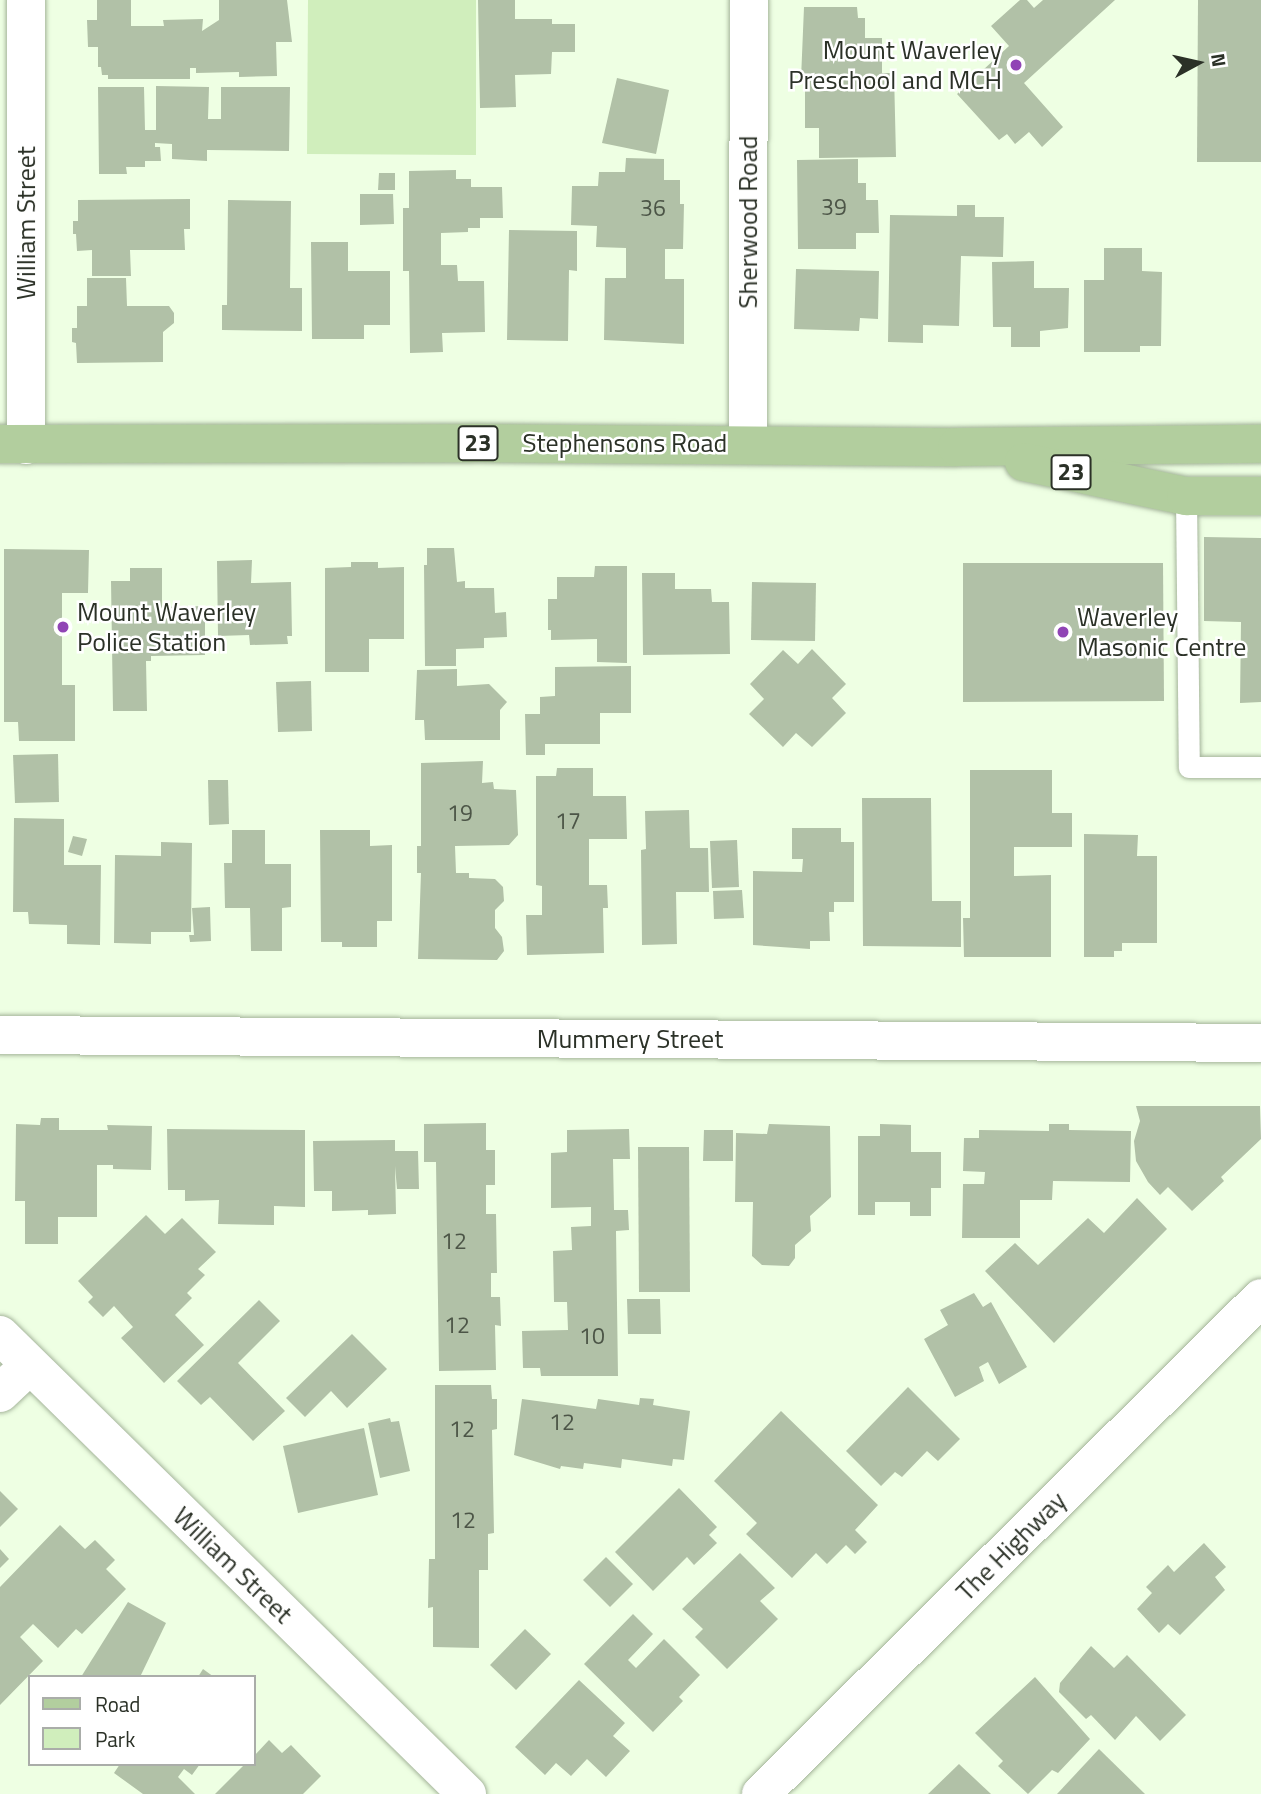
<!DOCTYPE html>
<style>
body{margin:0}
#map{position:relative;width:1261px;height:1794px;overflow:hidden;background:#eeffe3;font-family:"Titillium Web",sans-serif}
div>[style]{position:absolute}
.green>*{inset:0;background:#d0eebc}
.building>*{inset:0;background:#b1c1a7}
.roads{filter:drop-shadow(0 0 2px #a5b59b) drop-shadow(0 0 2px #a5b59b)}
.lane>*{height:21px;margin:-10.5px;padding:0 10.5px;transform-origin:10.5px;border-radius:10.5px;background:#fff}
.street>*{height:38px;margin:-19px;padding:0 19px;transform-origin:19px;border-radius:19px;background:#fff}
.primary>*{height:38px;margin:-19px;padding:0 19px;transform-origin:19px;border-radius:19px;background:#b2ce9e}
.dots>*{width:19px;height:19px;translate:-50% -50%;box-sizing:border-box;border:4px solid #fff;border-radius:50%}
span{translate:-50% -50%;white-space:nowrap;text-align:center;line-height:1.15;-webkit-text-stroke:5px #fff;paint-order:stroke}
.number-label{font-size:23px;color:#4c5547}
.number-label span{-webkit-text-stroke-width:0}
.shield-label span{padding:2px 5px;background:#fff;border:2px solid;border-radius:5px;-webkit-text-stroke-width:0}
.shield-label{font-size:24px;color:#2b3127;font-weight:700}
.poi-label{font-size:26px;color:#2b3127}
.right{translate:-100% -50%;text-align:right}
.left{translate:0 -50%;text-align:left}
.street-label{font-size:26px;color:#2b3127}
.legend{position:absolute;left:28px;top:1675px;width:228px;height:91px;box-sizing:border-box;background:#fff;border:2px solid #aaada9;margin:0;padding:9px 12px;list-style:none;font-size:21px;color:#2b3127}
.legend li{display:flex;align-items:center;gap:14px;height:35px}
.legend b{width:35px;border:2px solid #aaada9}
.north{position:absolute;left:1163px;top:28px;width:70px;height:70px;-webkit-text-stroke:5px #fff;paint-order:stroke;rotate:82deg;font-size:19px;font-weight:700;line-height:28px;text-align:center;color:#2b3127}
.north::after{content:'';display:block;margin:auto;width:24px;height:32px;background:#2b3127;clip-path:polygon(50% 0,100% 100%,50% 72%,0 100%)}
</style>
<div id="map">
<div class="green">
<div style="clip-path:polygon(308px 0,476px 0,476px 155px,307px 154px)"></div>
</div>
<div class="building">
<div style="clip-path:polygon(97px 0,131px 0,131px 26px,164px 26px,163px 20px,203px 19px,202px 31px,219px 20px,219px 0,287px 0,292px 42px,276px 42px,277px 76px,239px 77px,239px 72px,196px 73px,196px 68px,190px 68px,190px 79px,108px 79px,108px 75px,102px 75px,101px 67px,98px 67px,98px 47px,88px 47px,87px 20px,97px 20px)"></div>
<div style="clip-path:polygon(478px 0,515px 0,515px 19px,552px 19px,552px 24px,575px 24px,575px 52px,552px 52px,551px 74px,515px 75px,516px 107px,480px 108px)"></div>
<div style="clip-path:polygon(1020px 0,1027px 0,1034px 8px,1043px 0,1115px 0,1024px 83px,1063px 127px,1042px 147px,1029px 132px,1015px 144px,1007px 134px,999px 140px,957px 94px,1009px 46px,991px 26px)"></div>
<div style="clip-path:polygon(1198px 0,1261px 0,1261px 162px,1197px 162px)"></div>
<div style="clip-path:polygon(804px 7px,857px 7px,858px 18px,865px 18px,865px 38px,882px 38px,882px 73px,894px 73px,896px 157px,819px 158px,819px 128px,805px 128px,805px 79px,801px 79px)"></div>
<div style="clip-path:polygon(617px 78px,669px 90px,656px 154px,602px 143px)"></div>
<div style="clip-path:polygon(156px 86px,209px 87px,208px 119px,221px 119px,221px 87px,290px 87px,289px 151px,207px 150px,207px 161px,172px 159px,172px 144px,155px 143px,155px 147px,160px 147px,161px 161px,145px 161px,145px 167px,126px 167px,127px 174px,99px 174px,98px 87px,144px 87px,145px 130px,156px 130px)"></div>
<div style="clip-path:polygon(626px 158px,664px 159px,664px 180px,680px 180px,680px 204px,684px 204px,683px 249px,665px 249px,665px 279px,684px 279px,684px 344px,604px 340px,605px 278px,626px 278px,626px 248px,596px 247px,597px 226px,571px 225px,572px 186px,598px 186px,599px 172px,625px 172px)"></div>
<div style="clip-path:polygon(858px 159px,858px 183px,866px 183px,866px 200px,878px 200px,879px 233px,856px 233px,856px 249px,798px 249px,797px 160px)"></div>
<div style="clip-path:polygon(456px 170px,456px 179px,471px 179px,471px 187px,502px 187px,503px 218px,480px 218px,480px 228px,468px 228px,468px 232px,441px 233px,441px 265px,457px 265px,458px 281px,484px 281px,485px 332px,442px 333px,443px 352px,410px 353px,409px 271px,403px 271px,403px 208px,409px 208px,409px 171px)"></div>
<div style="clip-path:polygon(379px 173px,395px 173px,395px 190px,378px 190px)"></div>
<div style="clip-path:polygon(360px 194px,393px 194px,394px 224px,360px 225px)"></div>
<div style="clip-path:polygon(190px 199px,190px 229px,184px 229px,185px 250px,130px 250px,131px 276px,92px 276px,92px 250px,77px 251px,76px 234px,73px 234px,73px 221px,78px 221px,78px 200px)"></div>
<div style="clip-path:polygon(228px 200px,291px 201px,290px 288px,302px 288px,302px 331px,222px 330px,222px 305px,227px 305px)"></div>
<div style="clip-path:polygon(957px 205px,975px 205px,975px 217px,1004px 217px,1003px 257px,961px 256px,959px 326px,923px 325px,923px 343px,888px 342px,890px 215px,957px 216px)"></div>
<div style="clip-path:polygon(509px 230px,577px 231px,577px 271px,569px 270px,568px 341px,507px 340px)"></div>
<div style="clip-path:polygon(311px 242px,348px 242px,348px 271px,390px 271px,390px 325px,364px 325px,364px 339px,312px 339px)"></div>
<div style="clip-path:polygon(1104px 248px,1142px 248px,1142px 271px,1162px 272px,1161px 346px,1140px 346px,1140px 352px,1084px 352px,1084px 280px,1104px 280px)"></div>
<div style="clip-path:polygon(1034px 261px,1034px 288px,1069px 288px,1068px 328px,1040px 331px,1040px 347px,1011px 347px,1011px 327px,993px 327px,992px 262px)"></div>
<div style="clip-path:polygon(796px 269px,879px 271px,878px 319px,860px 318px,859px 331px,794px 329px)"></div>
<div style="clip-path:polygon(87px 278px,126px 278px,127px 306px,169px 306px,174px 313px,174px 323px,163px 332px,163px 362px,77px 363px,76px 343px,72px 342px,72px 328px,77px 328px,77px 306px,87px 306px)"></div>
<div style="clip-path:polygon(1204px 537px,1261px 538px,1261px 702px,1240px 703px,1241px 622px,1204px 621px)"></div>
<div style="clip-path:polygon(427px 548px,454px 548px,457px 582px,465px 581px,465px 588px,494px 588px,495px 613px,506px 612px,507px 637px,484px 638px,484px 648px,456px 649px,456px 666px,425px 666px,424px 565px,427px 565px)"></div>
<div style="clip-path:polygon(4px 549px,89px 550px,88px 593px,62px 593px,62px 685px,75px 685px,75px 741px,19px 741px,18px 722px,4px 722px)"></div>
<div style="clip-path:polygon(252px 560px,251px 583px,291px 582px,292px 636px,287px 636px,288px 644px,250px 645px,249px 635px,218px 636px,217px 561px)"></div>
<div style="clip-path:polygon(351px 562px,378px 562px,378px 568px,404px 567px,404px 639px,369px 639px,369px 672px,325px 672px,325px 568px,351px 567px)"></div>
<div style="clip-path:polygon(963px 563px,1163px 563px,1164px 701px,963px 702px)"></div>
<div style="clip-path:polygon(595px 566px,627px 566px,627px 663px,597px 662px,597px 639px,551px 640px,551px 630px,548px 630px,548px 599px,557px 599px,557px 577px,594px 577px)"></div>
<div style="clip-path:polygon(130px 568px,162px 568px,162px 607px,205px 606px,205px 655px,151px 656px,151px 661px,146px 661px,147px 711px,113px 711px,111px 581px,130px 581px)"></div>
<div style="clip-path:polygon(642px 573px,675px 573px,675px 589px,711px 589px,712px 602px,729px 602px,730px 654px,643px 655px)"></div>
<div style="clip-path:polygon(752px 582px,816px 583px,815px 641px,751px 640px)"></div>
<div style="clip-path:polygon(812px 649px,846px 684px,832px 698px,846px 713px,812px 747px,796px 733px,783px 747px,749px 714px,764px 699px,750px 684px,783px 650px,798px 664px)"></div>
<div style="clip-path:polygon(631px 666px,631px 713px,600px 713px,600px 744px,545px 744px,545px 755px,526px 755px,525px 714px,540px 714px,540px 697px,555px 696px,555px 667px)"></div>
<div style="clip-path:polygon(457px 669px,457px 686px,489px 684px,507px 702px,500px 710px,500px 740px,425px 740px,424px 720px,415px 720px,417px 670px)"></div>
<div style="clip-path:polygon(311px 681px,312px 731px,278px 732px,276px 682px)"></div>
<div style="clip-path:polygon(58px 754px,59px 802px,15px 803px,13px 755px)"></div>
<div style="clip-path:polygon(483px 761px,482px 783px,493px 782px,494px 789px,516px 790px,518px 835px,509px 845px,455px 846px,456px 873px,469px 873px,469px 878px,495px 879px,503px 887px,504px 901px,495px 910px,495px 928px,502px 937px,504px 951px,497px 960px,418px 959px,421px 873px,417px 873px,417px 846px,421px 846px,421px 763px)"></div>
<div style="clip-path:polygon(557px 768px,593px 768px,593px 796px,626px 796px,627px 839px,589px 839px,589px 885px,607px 885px,608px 908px,603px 908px,604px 953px,527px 955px,526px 915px,542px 915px,542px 886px,536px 885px,536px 776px,556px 776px)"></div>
<div style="clip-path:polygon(970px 770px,1052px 770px,1052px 813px,1072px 813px,1072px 847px,1014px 847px,1014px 876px,1051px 875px,1051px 957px,964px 957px,963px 918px,970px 918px)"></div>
<div style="clip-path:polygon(208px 780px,228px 780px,229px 824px,209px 825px)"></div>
<div style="clip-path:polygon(862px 798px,931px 798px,932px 901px,961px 901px,961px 947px,863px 946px)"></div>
<div style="clip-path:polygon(689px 810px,690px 848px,708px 848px,709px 892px,676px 892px,677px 944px,642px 945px,641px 850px,646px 849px,645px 811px)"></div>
<div style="clip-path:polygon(14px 818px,64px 819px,64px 865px,101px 865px,100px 945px,67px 944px,67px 925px,29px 924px,28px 912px,13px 912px)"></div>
<div style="clip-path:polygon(792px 828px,841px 828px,841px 842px,854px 842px,854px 902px,834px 902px,834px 912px,829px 912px,830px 941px,810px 941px,810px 949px,753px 945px,753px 871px,802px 872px,803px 859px,792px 859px)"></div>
<div style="clip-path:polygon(232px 830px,265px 830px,265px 864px,291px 864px,291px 907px,282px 908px,282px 951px,251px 951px,250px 908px,225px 908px,224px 863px,232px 863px)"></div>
<div style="clip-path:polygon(320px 830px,370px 830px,370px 846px,392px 845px,392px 921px,377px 921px,377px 947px,342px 947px,342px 942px,321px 942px)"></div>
<div style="clip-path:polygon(1084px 834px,1138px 835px,1137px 856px,1157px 856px,1157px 943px,1122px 943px,1122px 951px,1114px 951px,1114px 957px,1084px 957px)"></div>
<div style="clip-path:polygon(73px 836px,87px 839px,82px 856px,68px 852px)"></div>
<div style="clip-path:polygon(737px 840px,739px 887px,712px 888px,710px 841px)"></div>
<div style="clip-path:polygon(161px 842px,192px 843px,191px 932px,151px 932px,151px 944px,114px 943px,115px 855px,161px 856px)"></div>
<div style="clip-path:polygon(742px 890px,744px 918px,714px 919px,713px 891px)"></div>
<div style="clip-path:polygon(210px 907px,211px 941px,190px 942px,189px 935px,194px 935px,192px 908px)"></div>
<div style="clip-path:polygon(1136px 1106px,1260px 1106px,1261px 1139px,1221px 1177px,1224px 1181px,1192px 1211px,1168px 1187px,1160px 1195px,1148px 1182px,1136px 1161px,1134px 1141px,1140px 1121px)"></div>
<div style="clip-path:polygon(41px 1118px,59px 1118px,59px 1130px,108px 1130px,107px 1125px,152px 1126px,151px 1170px,113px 1169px,113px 1165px,97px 1165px,97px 1217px,58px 1217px,58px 1244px,25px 1244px,25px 1201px,15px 1201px,16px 1124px,40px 1125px)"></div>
<div style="clip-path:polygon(486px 1123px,486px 1150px,495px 1150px,495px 1185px,486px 1185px,486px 1214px,496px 1214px,497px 1273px,491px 1273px,491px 1297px,500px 1297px,501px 1326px,495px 1325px,496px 1370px,439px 1371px,436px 1162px,424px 1162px,424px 1124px)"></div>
<div style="clip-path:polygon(769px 1124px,830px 1126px,831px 1197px,810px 1216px,811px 1231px,795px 1245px,795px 1258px,789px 1266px,762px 1265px,752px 1256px,753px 1202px,735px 1202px,736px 1133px,767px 1134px)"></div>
<div style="clip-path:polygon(880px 1124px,911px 1125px,911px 1152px,941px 1152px,941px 1188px,931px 1188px,931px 1216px,910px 1216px,910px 1202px,875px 1202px,875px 1215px,858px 1215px,858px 1136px,880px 1136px)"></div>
<div style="clip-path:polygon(1049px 1124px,1069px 1124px,1069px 1130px,1131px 1131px,1130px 1182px,1053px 1181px,1052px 1200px,1020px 1200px,1020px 1238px,962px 1238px,963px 1184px,984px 1184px,985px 1172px,963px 1171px,964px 1138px,979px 1138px,979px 1130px,1049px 1131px)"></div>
<div style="clip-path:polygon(167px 1129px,305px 1130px,305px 1207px,274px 1206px,274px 1225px,218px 1224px,219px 1200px,185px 1201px,185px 1190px,168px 1190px)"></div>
<div style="clip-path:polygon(629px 1129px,630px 1159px,613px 1159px,614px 1210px,628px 1210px,629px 1230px,616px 1231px,618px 1376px,541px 1376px,540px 1368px,523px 1368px,522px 1331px,568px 1330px,567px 1302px,554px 1302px,553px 1251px,572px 1250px,571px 1227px,591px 1226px,591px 1207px,551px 1208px,551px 1153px,567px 1152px,567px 1130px)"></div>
<div style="clip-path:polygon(704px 1130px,733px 1130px,733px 1161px,703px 1161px)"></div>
<div style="clip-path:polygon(395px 1140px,395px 1151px,418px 1151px,419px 1189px,397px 1189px,395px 1166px,396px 1214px,368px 1215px,368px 1210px,332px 1211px,332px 1191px,314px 1191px,313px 1141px)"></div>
<div style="clip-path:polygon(638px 1147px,689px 1147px,690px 1292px,639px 1292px)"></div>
<div style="clip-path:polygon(1137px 1198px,1167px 1229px,1054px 1343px,985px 1271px,1015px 1243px,1038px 1265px,1088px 1218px,1104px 1233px)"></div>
<div style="clip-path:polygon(146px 1215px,165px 1234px,182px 1218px,216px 1252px,198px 1269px,205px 1275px,187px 1293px,192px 1298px,175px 1315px,204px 1345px,164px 1383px,121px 1338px,133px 1327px,114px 1306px,103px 1317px,88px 1302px,93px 1297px,78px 1281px)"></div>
<div style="clip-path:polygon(974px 1293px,983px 1307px,991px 1302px,1027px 1367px,999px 1384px,988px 1362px,979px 1367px,984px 1381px,955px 1397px,924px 1339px,948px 1325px,940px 1310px)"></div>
<div style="clip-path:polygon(627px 1299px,660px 1299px,661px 1334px,628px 1334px)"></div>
<div style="clip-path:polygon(259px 1300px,280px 1321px,238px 1363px,285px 1411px,253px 1441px,210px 1397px,201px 1405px,177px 1381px)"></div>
<div style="clip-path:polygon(352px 1334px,387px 1369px,347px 1408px,331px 1391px,305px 1417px,286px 1398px)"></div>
<div style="clip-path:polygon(435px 1385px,491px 1385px,492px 1399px,497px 1399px,497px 1429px,492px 1430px,494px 1533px,488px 1534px,488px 1570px,479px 1570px,479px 1648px,433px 1647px,433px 1607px,428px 1608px,429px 1559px,435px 1559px)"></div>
<div style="clip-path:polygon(908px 1387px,960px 1439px,938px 1461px,927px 1451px,902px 1477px,895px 1472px,881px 1486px,846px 1451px)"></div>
<div style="clip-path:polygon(640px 1398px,654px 1399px,653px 1405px,690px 1411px,684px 1460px,673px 1459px,672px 1466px,622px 1459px,621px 1468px,584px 1463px,583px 1469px,561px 1466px,560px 1469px,514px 1455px,522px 1399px,596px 1409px,598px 1399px,639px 1405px)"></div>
<div style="clip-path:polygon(781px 1411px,878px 1505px,855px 1530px,867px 1542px,855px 1554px,846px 1545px,827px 1564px,816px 1553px,792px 1578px,746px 1534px,757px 1523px,714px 1481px)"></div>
<div style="clip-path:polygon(390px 1418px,391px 1422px,399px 1421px,410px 1471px,380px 1478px,368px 1423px)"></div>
<div style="clip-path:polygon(364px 1428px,378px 1495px,298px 1513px,283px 1446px)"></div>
<div style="clip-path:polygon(679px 1488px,717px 1527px,709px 1535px,717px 1543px,694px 1565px,687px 1557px,653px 1591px,615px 1552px)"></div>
<div style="clip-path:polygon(0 1491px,18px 1509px,0 1527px)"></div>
<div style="clip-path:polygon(60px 1525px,85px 1549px,95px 1540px,115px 1560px,106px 1569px,126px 1589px,82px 1634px,76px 1629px,58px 1648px,33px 1624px,20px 1637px,43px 1661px,0 1705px,0 1587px)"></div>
<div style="clip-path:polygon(1204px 1543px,1226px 1567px,1215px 1577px,1225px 1590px,1180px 1635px,1168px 1624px,1159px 1633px,1137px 1609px,1152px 1593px,1146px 1587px,1168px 1565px,1174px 1572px)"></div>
<div style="clip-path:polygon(0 1549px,9px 1559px,0 1568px)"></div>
<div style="clip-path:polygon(740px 1553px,775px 1588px,760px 1601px,778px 1619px,727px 1669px,695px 1637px,703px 1629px,682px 1609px)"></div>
<div style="clip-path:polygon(606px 1557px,633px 1584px,610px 1607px,583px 1580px)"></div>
<div style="clip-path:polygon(128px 1602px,166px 1623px,140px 1677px,81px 1677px)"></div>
<div style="clip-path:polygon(633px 1614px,653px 1634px,628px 1660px,636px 1668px,664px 1639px,700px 1675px,679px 1697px,683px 1701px,653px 1732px,584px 1664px)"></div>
<div style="clip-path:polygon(525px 1629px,551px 1654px,516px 1690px,490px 1665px)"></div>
<div style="clip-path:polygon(1091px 1646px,1114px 1668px,1127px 1655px,1186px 1715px,1160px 1741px,1136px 1716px,1115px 1740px,1091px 1715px,1086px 1719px,1059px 1692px,1060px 1683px)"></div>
<div style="clip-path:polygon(203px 1669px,214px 1677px,198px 1677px)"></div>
<div style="clip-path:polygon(1035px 1677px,1090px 1739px,1058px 1773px,1052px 1770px,1028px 1794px,998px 1766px,1003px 1761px,975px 1733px)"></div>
<div style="clip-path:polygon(579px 1680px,625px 1723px,613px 1736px,630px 1751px,606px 1777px,587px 1759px,571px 1776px,556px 1763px,545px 1775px,515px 1747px)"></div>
<div style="clip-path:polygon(269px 1740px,282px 1753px,291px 1745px,321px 1776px,303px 1794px,215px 1794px,245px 1764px,254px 1764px,254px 1756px)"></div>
<div style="clip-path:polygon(1099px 1749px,1145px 1794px,1057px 1794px)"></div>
<div style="clip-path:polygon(120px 1764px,200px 1764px,192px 1775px,184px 1769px,178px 1777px,195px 1794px,143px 1794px,114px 1773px)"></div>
<div style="clip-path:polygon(959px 1764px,991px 1794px,928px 1794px)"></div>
</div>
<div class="roads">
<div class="lane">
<div style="left:1186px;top:496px;width:271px;rotate:89.4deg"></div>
<div style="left:1189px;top:767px;width:72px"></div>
</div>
<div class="street">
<div style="left:748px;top:444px;width:444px;rotate:-89.9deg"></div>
<div style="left:26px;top:445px;width:445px;rotate:-90deg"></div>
<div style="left:0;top:1035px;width:1261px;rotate:0.36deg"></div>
<div style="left:0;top:1335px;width:655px;rotate:44.51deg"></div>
<div style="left:0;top:1393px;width:40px;rotate:-43deg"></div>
<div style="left:761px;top:1794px;width:704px;rotate:-44.77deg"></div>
</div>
<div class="primary">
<div style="left:0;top:444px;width:473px;rotate:-0.1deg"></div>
<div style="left:473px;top:443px;width:484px;rotate:0.5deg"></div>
<div style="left:957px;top:447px;width:304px;rotate:-0.6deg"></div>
<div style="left:1024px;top:462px;width:166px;rotate:11.9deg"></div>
<div style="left:1186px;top:496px;width:75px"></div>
</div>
</div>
<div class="dots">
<div style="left:1016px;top:65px;background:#9044b5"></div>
<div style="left:63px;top:627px;background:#9044b5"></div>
<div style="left:1063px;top:632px;background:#9044b5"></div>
</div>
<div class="number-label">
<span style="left:834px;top:207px">39</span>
<span style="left:653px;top:208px">36</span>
<span style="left:460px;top:813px">19</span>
<span style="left:568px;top:821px">17</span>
<span style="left:454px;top:1241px">12</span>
<span style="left:457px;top:1325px">12</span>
<span style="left:592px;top:1336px">10</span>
<span style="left:562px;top:1422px">12</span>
<span style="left:462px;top:1429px">12</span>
<span style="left:463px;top:1520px">12</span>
</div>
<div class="shield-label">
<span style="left:478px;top:443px">23</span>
<span style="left:1071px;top:472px">23</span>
</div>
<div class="poi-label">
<span class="right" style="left:1002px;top:65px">Mount Waverley<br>Preschool and MCH</span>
<span class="left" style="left:77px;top:627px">Mount Waverley<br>Police Station</span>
<span class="left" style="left:1077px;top:632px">Waverley<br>Masonic Centre</span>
</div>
<div class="street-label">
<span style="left:748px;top:222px;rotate:-90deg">Sherwood Road</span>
<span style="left:26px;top:223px;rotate:-90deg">William Street</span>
<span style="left:625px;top:443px">Stephensons Road</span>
<span style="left:630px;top:1039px">Mummery Street</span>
<span style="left:1011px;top:1546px;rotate:-45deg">The Highway</span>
<span style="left:233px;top:1565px;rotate:44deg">William Street</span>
</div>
<ul class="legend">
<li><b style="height:9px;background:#b2ce9e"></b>Road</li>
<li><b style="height:19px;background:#d0eebc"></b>Park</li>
</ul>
<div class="north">N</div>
</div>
